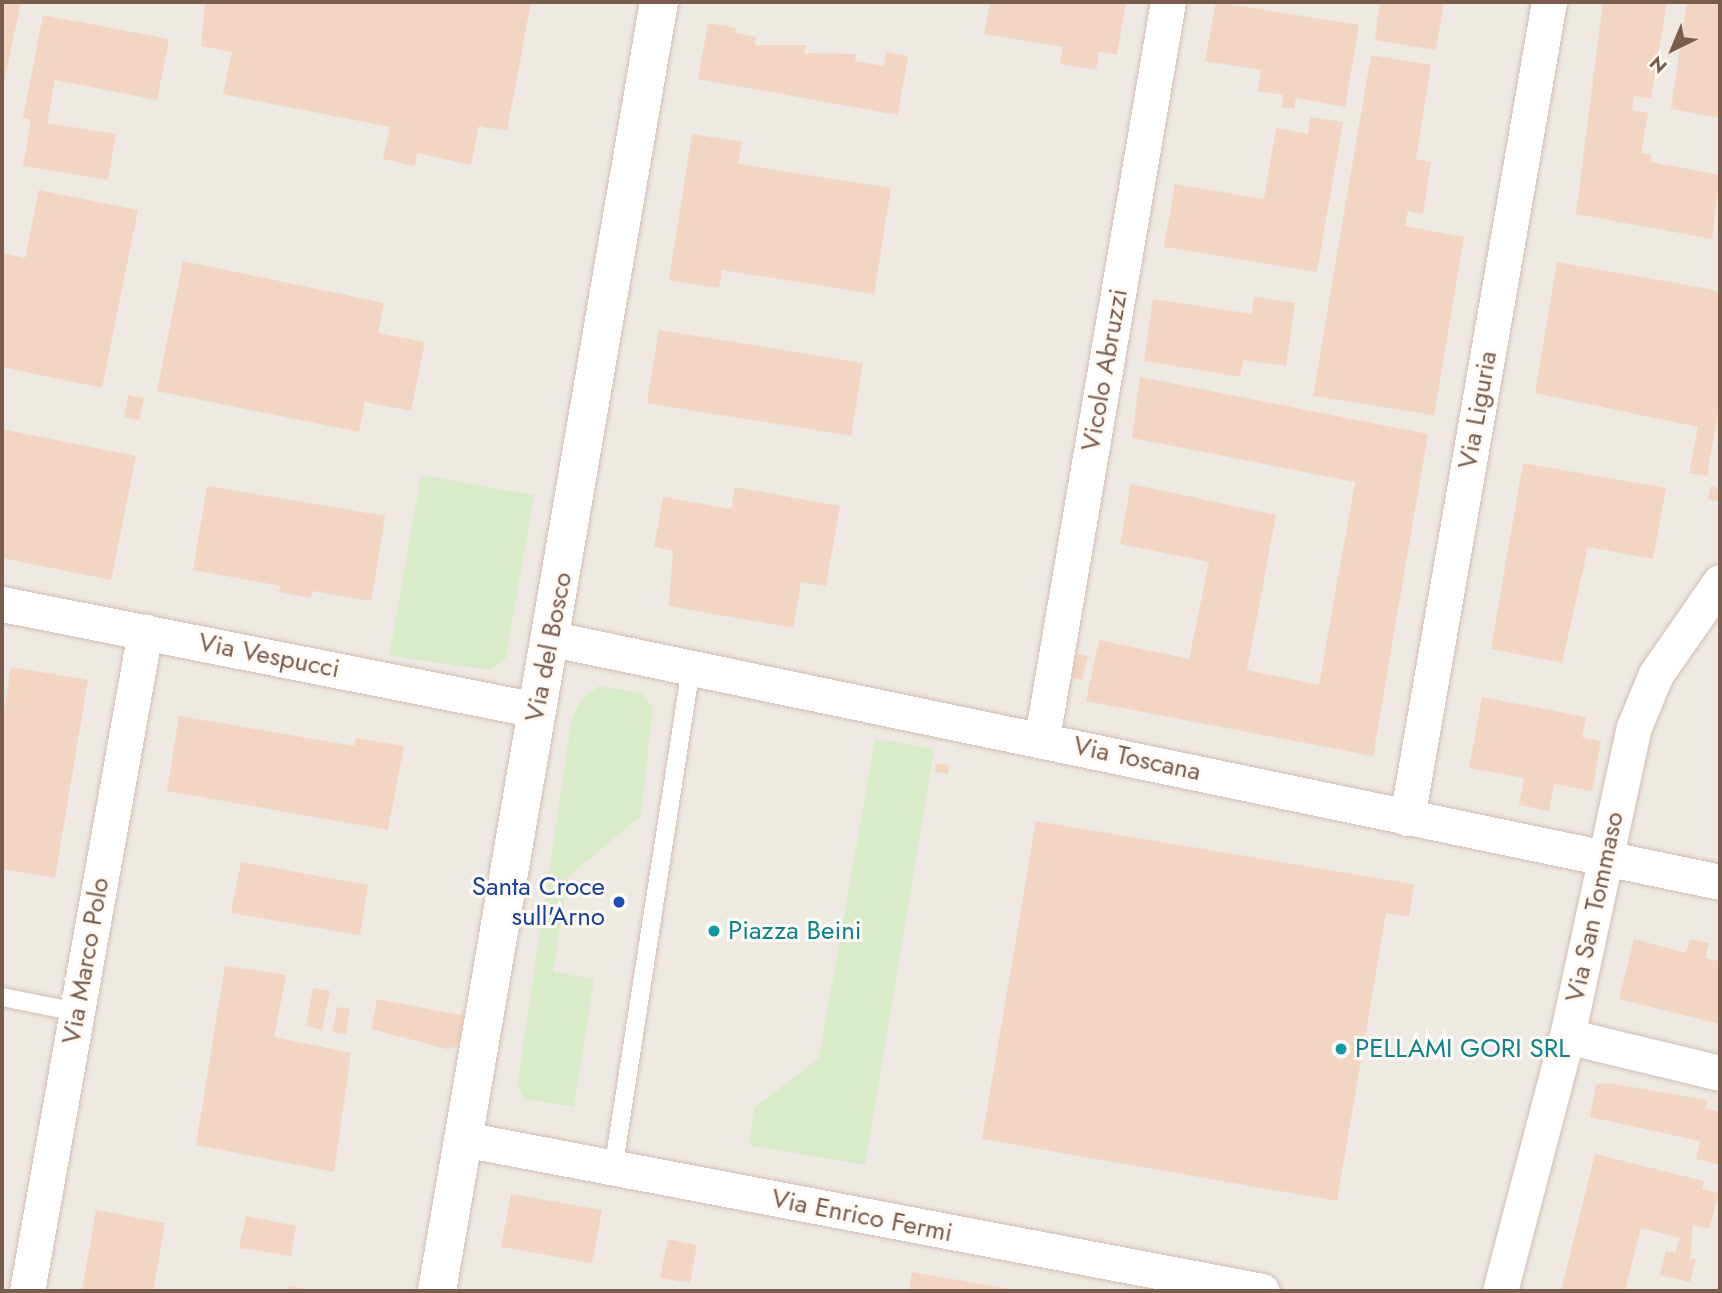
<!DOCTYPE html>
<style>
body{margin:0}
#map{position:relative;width:1722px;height:1293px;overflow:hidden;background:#fdf6ec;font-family:Jost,sans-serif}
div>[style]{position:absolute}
.industrial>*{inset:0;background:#efe9e4}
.green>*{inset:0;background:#d8ecc9}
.building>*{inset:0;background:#f3d5c3}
.roads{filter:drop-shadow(0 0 2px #d1beb0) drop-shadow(0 0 2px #d1beb0)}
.service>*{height:18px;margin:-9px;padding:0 9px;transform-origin:9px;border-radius:9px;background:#fff}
.minor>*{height:35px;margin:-17.5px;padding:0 17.5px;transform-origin:17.5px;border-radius:17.5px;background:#fff}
.tertiary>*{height:38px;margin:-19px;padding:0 19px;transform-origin:19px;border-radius:19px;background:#fff}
.dots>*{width:19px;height:19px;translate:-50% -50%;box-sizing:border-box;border:4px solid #fffaf3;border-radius:50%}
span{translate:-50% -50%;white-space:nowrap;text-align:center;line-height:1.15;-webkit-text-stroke:6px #fffaf3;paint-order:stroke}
.street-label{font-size:26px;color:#7a5c4d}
.transit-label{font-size:26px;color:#164399}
.right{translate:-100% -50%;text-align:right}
.culture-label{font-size:26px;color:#0d838f}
.left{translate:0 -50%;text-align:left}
.frame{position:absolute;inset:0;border:4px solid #7a5c4d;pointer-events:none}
.north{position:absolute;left:1638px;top:14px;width:70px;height:70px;-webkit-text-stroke:5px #fffaf3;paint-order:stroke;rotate:223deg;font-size:19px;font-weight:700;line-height:28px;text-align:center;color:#7a5c4d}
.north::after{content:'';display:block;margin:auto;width:24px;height:32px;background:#7a5c4d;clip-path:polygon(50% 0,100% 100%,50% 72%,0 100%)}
</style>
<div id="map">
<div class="industrial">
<div style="clip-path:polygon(2px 2px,1720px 2px,1720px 1291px,2px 1291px)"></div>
</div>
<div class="green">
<div style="clip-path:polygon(421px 475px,534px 495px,506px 658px,491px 670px,389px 656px)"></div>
<div style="clip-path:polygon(599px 686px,641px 693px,653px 707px,641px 816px,568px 877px,553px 972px,594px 979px,574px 1107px,524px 1099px,517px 1086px,572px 717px,582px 698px)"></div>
<div style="clip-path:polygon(875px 739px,934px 749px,865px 1165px,749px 1145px,754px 1108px,819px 1058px)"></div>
</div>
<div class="building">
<div style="clip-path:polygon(2px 2px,21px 2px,3px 87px,2px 86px)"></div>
<div style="clip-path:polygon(205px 2px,531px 2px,507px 131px,479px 126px,471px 165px,417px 153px,415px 166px,383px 159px,390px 127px,223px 94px,232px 52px,201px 46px)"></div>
<div style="clip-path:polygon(990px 2px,1126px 2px,1117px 55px,1099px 52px,1096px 70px,1060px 64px,1063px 47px,984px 34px)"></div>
<div style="clip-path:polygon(1216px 2px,1359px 25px,1345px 107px,1296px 98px,1294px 109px,1282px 107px,1283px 95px,1258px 91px,1261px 70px,1205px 61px)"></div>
<div style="clip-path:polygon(1380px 2px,1444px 2px,1436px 50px,1375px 40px)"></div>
<div style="clip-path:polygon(1603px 2px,1667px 2px,1651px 99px,1634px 96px,1632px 110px,1648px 113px,1641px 153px,1651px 155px,1651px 162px,1720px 175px,1712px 239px,1576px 214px)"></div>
<div style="clip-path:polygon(1687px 2px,1720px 2px,1720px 118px,1671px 109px)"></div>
<div style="clip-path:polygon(43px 15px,169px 39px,157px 100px,55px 80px,47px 123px,116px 134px,108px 180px,23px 166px,31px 120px,23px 118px)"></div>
<div style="clip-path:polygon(708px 23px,736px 28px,735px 33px,756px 37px,755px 45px,806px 45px,804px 53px,856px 54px,855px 61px,884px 66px,886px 52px,908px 56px,898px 115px,698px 79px)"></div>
<div style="clip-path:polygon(1371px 55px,1431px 65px,1416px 159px,1431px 162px,1423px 214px,1408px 211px,1405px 226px,1464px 237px,1434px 415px,1313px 396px)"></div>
<div style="clip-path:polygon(1310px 117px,1343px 122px,1317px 272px,1164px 247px,1175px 184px,1264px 199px,1276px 128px,1308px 134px)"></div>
<div style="clip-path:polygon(692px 134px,742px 142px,738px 164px,891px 188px,874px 294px,722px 270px,719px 288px,669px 280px)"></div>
<div style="clip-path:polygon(39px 190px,138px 210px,102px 388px,2px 367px,2px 253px,25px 258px)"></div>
<div style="clip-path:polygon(183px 261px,384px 303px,378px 333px,425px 342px,411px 411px,365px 402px,359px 432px,157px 391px)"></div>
<div style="clip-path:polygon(1557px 262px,1720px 291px,1720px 403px,1707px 476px,1689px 473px,1698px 427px,1535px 393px)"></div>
<div style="clip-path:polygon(1254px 297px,1295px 303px,1286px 366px,1243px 360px,1240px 377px,1144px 361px,1153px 299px,1252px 314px)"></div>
<div style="clip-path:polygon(659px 330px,863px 363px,851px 436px,647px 403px)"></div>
<div style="clip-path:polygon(1140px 377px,1428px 434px,1373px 756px,1086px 701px,1099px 640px,1189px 659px,1209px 562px,1120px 544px,1131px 484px,1276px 515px,1247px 670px,1319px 685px,1355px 482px,1132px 438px)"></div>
<div style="clip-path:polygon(128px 395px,144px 398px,139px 420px,124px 417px)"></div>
<div style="clip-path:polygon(2px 429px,136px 456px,111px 580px,2px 558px)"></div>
<div style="clip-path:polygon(1523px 463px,1666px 488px,1653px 559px,1588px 547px,1562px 663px,1491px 649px)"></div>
<div style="clip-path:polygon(207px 486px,385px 516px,371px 601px,312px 591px,311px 598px,279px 592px,281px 586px,193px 570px)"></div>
<div style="clip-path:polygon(1711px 486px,1720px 489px,1720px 502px,1708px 499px)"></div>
<div style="clip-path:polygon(735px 487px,840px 506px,826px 586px,801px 582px,793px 628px,669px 606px,673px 551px,654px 547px,663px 497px,731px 509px)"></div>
<div style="clip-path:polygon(1077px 654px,1088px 656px,1082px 680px,1072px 678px)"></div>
<div style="clip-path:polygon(11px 667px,88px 680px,55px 878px,2px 869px,2px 724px)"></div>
<div style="clip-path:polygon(1482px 697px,1586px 717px,1582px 737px,1601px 741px,1592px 791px,1554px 784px,1549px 811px,1519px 805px,1524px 778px,1469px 768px)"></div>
<div style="clip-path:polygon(179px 716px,354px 746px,356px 738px,404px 746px,388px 830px,167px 791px)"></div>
<div style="clip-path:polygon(936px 763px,949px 765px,948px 774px,935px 772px)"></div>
<div style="clip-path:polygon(1036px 821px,1414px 884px,1409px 917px,1386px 913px,1337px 1201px,982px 1139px)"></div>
<div style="clip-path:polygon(241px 862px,368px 885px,360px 935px,231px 913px)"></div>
<div style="clip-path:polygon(1634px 939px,1686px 953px,1690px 939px,1709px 943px,1705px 958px,1720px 961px,1720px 1024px,1619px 999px)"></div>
<div style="clip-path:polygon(225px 966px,286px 975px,274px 1037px,351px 1053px,334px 1172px,196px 1145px)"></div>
<div style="clip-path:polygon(313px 988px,330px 991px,322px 1030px,306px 1026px)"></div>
<div style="clip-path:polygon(377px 999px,464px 1016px,458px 1046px,447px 1049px,371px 1029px)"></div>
<div style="clip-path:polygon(337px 1007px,350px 1009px,346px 1034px,332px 1032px)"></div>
<div style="clip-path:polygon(1609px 1083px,1708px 1100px,1706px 1108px,1720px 1112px,1720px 1165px,1696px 1159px,1700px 1141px,1590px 1117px,1596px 1084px)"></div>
<div style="clip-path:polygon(1595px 1154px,1704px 1181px,1702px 1189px,1719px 1193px,1709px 1229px,1693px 1225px,1690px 1258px,1696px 1259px,1690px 1282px,1660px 1275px,1666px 1251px,1675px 1253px,1680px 1238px,1641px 1228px,1625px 1291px,1561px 1291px)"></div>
<div style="clip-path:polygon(511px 1194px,602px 1210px,592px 1263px,501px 1247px)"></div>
<div style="clip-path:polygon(96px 1210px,165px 1223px,153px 1291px,82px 1291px)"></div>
<div style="clip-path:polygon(246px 1216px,296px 1226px,291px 1256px,239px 1248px)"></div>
<div style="clip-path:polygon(668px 1239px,697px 1245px,690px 1283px,660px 1278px)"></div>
<div style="clip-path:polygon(912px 1272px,1015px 1290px,1015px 1291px,909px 1291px)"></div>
<div style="clip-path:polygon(289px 1286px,311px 1290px,311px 1291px,288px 1291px)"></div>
</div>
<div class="roads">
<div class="service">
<div style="left:2px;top:997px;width:76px;rotate:11.3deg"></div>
<div style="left:613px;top:1170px;width:508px;rotate:-81.17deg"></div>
</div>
<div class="minor">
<div style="left:2px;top:604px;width:545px;rotate:11.21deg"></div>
<div style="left:553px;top:639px;width:1192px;rotate:11.76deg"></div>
<div style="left:1042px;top:738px;width:747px;rotate:-80.29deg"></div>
<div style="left:1407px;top:818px;width:828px;rotate:-80.13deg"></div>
<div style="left:1567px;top:1036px;width:157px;rotate:13.6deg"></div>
<div style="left:463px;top:1139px;width:813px;rotate:10.77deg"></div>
<div style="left:27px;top:1291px;width:670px;rotate:-79.86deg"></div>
<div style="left:1500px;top:1291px;width:264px;rotate:-75.3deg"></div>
<div style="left:1567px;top:1036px;width:316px;rotate:-77.8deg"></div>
<div style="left:1634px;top:727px;width:57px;rotate:-67.5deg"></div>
<div style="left:1656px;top:674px;width:112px;rotate:-55.2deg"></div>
</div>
<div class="tertiary">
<div style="left:437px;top:1291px;width:1308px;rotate:-80.23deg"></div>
</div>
</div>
<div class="dots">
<div style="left:619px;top:902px;background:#1a4fb4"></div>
<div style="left:714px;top:931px;background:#0f9aa8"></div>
<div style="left:1341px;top:1049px;background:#0f9aa8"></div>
</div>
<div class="street-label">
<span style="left:1105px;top:370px;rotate:-80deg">Vicolo Abruzzi</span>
<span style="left:1478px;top:410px;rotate:-80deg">Via Liguria</span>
<span style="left:549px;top:647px;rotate:-79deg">Via del Bosco</span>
<span style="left:269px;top:656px;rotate:11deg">Via Vespucci</span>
<span style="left:1137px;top:759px;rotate:12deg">Via Toscana</span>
<span style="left:1595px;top:907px;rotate:-78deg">Via San Tommaso</span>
<span style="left:86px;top:961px;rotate:-80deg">Via Marco Polo</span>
<span style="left:862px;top:1216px;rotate:11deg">Via Enrico Fermi</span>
</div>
<div class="transit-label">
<span class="right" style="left:605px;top:902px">Santa Croce<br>sull'Arno</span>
</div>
<div class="culture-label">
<span class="left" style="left:728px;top:931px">Piazza Beini</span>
<span class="left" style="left:1355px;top:1049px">PELLAMI GORI SRL</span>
</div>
<div class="frame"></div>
<div class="north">N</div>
</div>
